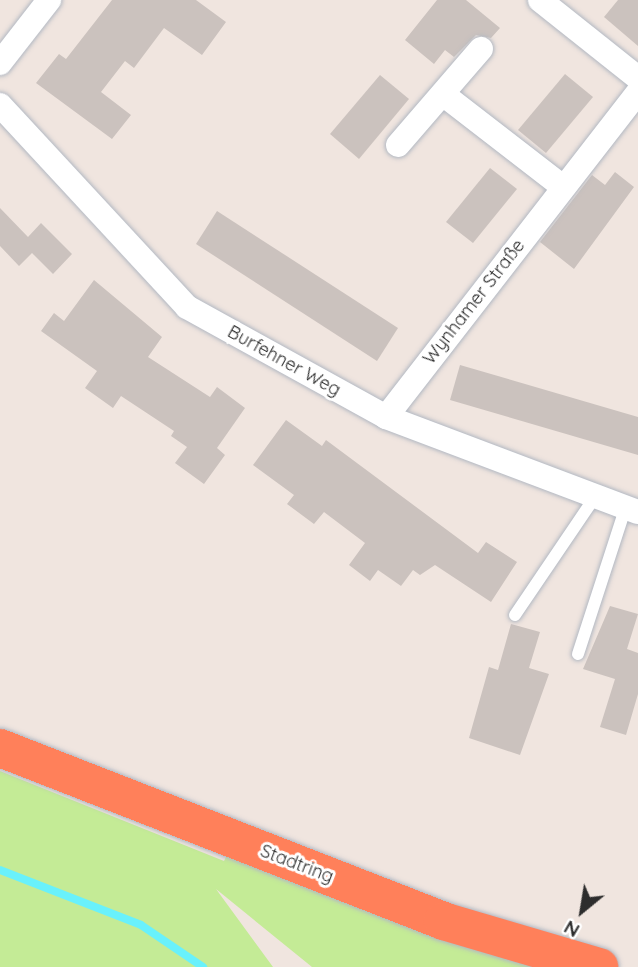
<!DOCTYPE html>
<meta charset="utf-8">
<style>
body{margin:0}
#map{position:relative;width:638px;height:967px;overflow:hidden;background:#f0e5df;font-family:Quicksand,sans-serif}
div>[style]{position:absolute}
.green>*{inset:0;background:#c4eb96}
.stream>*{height:8px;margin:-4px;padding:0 4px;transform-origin:4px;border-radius:4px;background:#69f1fb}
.building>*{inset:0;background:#cbc2be}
.roads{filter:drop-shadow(0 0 2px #b2b8c2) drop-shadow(0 0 2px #b2b8c2)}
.lane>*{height:12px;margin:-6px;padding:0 6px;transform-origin:6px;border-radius:6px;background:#fff}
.street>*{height:24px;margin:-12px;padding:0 12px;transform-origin:12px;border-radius:12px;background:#fff}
.highway>*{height:38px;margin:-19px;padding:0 19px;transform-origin:19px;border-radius:19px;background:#ff805a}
span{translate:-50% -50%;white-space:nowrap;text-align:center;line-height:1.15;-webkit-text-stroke:6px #fff;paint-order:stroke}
.street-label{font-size:18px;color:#2d2d2d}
.north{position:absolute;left:547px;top:876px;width:70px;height:70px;-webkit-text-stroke:5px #fff;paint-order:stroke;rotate:210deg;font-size:19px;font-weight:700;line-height:28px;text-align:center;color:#2d2d2d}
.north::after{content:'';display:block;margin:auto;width:24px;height:32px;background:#2d2d2d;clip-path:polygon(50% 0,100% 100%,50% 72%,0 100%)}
</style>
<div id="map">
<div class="green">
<div style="clip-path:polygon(0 771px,224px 861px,230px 849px,566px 967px,312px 967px,216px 889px,273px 967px,0 967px)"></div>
</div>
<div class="stream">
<div style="left:0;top:870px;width:151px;rotate:21.3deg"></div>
<div style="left:141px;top:925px;width:75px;rotate:34.1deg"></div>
</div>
<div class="building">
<div style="clip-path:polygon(112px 0,196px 0,226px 22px,202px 55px,164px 28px,134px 68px,125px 61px,101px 92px,131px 115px,112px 139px,36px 83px,59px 54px,66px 59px)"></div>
<div style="clip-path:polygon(437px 0,466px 0,500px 28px,491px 38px,476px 35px,454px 57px,445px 50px,434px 64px,405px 40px)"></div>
<div style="clip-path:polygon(618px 0,638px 0,638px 46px,604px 17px)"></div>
<div style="clip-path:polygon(565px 74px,593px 97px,546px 153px,518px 130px)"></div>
<div style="clip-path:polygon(380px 75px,409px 99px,359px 159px,330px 134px)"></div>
<div style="clip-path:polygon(490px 168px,517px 189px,473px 243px,446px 222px)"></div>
<div style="clip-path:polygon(615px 172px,634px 187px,574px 269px,540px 242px,592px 175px,605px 185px)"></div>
<div style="clip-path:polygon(0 208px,28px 237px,41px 223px,72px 254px,53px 274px,32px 253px,19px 266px,0 246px)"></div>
<div style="clip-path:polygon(217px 211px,398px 328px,377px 361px,196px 244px)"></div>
<div style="clip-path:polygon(94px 280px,162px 337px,148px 357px,210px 397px,217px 387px,245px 408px,217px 448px,225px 455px,204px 484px,175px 463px,187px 447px,171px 436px,174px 431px,121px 396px,113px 408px,85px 388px,97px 371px,41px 331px,54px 313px,64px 321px)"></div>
<div style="clip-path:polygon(460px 365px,638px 417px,638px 455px,450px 400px)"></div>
<div style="clip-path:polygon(286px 420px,322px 446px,326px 440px,478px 553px,486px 542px,517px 562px,491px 602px,435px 565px,420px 575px,413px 570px,401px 586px,378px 570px,370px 581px,349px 565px,365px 543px,324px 512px,314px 524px,287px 504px,294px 495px,253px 465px)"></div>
<div style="clip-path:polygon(610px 606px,638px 614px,627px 649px,638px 653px,638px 694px,626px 735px,600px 727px,615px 679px,583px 669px)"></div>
<div style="clip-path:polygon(511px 624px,540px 632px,529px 668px,549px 674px,520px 755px,469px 738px,489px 667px,498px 670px)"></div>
</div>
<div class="roads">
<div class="lane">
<div style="left:515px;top:615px;width:143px;rotate:-55.9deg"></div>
<div style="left:578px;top:654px;width:152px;rotate:-72deg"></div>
</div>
<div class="street">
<div style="left:540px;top:0;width:125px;rotate:38.5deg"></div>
<div style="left:0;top:63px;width:80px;rotate:-52.1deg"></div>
<div style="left:444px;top:95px;width:150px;rotate:37.7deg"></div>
<div style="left:0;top:105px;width:275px;rotate:47.2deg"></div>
<div style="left:187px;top:307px;width:227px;rotate:28.9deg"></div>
<div style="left:386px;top:417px;width:269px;rotate:20.7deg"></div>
<div style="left:398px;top:145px;width:127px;rotate:-49.2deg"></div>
<div style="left:386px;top:417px;width:411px;rotate:-52.2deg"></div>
</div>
<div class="highway">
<div style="left:0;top:748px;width:476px;rotate:21.3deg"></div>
<div style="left:443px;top:921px;width:163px;rotate:16.4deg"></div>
</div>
</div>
<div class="street-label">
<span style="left:474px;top:302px;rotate:-52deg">Wynhamer Straße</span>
<span style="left:284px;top:361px;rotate:29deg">Burfehner Weg</span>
<span style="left:297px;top:864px;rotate:21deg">Stadtring</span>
</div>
<div class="north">N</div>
</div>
